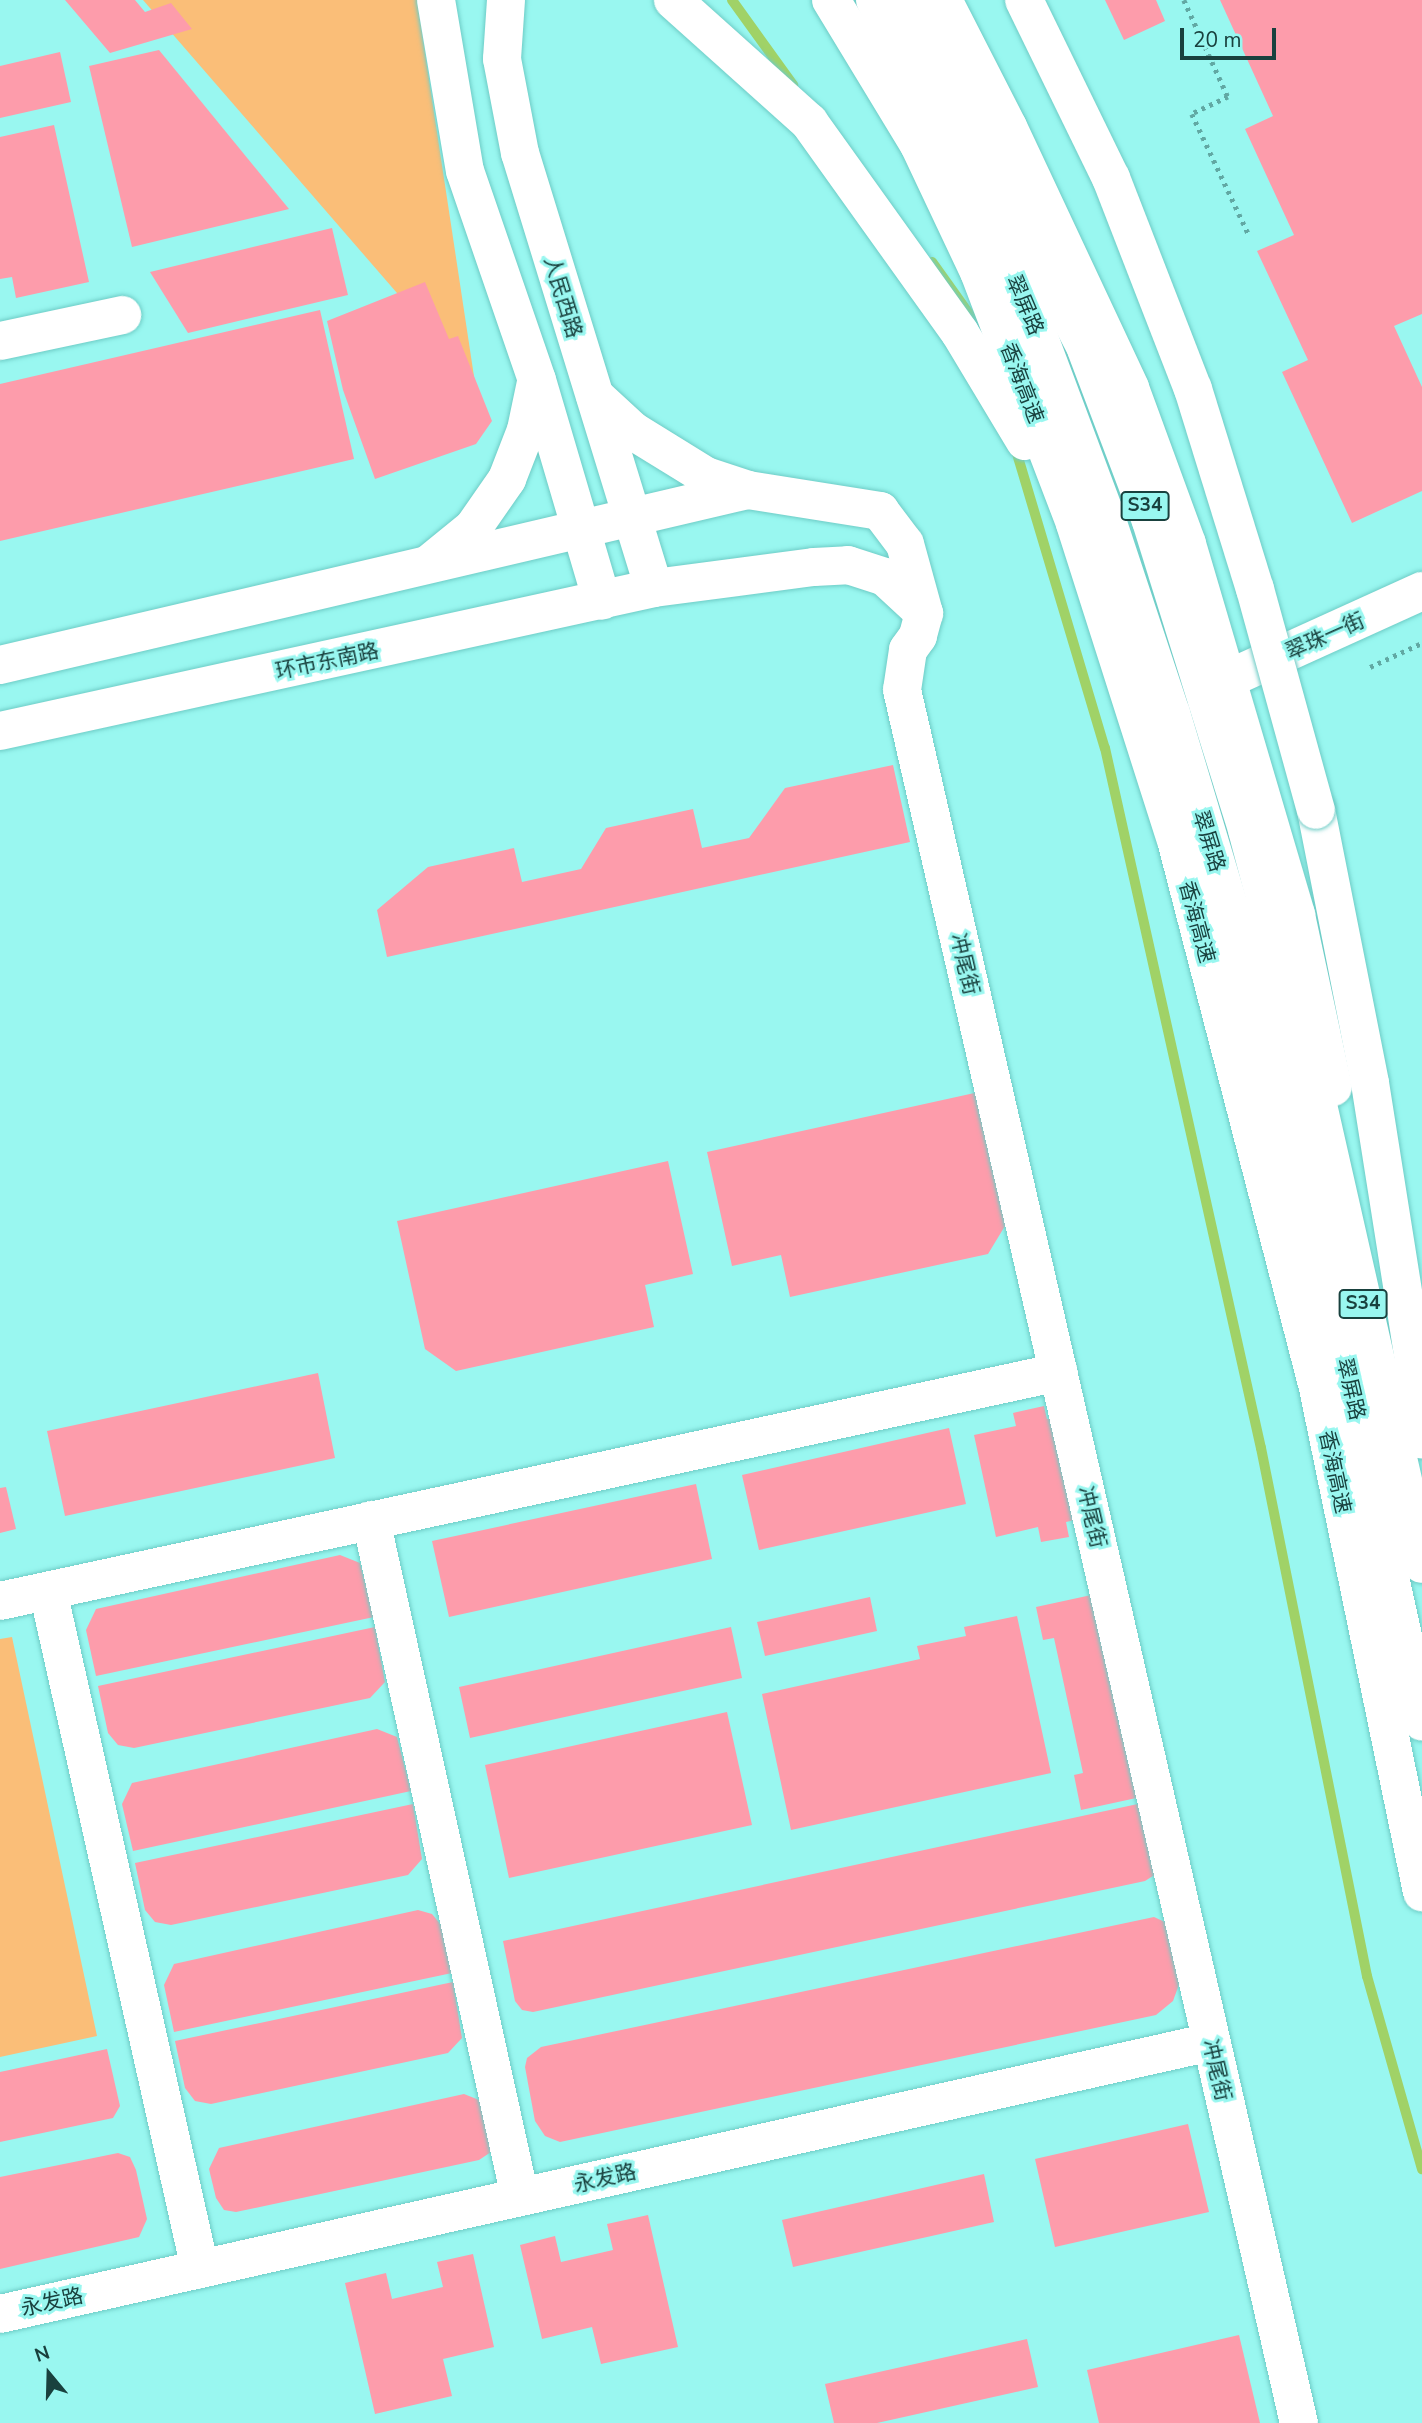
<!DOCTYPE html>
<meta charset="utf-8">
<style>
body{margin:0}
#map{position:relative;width:1422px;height:2423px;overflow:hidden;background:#99f7f0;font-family:"Nunito Sans","Noto Sans SC",sans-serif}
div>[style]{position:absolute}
.green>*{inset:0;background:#fabe78}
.stream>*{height:10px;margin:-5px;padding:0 5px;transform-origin:5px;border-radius:5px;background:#a0d267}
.building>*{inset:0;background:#fd9cab}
.path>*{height:4.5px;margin-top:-2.25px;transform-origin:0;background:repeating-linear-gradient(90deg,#61a8a3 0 3.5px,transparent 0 8.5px)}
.roads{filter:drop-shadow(0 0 2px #6eccc6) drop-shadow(0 0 2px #6eccc6)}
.minor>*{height:38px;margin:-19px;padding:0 19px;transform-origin:19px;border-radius:19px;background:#fff}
.major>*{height:38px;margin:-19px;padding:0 19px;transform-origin:19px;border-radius:19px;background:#fff}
.highway>*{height:38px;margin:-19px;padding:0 19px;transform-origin:19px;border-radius:19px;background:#fff}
.bridges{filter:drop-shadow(0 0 2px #6eccc6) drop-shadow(0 0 2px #6eccc6)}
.highway-bridge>*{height:38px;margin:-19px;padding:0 19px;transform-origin:19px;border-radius:19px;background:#fff}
span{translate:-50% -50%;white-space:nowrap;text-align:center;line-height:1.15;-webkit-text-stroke:6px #99f7f0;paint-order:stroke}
.shield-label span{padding:2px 5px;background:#99f7f0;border:2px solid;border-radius:5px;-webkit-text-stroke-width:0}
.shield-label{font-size:19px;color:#19413e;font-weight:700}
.street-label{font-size:21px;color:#19413e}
.north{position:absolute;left:14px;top:2339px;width:70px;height:70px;-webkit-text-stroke:5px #99f7f0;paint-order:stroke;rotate:341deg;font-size:19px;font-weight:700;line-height:28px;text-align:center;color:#19413e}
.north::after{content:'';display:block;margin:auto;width:24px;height:32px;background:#19413e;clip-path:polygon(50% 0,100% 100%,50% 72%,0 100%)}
.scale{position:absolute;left:1180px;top:28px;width:96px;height:32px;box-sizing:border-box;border:4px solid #19413e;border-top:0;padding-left:9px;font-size:21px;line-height:24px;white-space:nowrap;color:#19413e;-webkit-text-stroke:5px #99f7f0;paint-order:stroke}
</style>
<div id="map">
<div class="green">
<div style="clip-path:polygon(143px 0,417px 0,475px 383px)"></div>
<div style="clip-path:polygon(12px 1637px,97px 2036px,0 2057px,0 1639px)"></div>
</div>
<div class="stream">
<div style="left:732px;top:0;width:105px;rotate:54.3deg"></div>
<div style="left:932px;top:262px;width:82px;rotate:54.4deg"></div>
<div style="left:1015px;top:447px;width:314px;rotate:73.4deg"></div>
<div style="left:1105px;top:748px;width:717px;rotate:77.44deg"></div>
<div style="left:1261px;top:1448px;width:539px;rotate:78.65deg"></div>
<div style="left:1367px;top:1976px;width:201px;rotate:74.1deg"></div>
</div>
<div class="building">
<div style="clip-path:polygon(65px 0,135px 0,145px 12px,171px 3px,192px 29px,110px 53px)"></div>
<div style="clip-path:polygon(1105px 0,1156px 0,1165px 21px,1124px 40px)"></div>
<div style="clip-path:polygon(1220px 0,1422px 0,1422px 314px,1394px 326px,1422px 387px,1422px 491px,1352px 523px,1282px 372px,1308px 360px,1257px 251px,1294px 235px,1245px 129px,1273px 116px)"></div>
<div style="clip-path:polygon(159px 50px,289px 209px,132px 247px,89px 66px)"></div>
<div style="clip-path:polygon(60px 52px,71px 102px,0 118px,0 66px)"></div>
<div style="clip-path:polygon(54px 125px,89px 282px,16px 298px,12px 277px,0 279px,0 137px)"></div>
<div style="clip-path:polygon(332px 228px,348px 295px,188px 333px,150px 272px)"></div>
<div style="clip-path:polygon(425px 282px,449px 339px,458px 336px,492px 421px,476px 444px,375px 479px,343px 390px,327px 321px)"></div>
<div style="clip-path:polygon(320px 310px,354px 459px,0 541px,0 384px)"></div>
<div style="clip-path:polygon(893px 765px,910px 842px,387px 957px,377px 910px,428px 867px,514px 848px,522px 882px,581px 869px,606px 828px,693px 809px,702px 848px,749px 838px,785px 788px)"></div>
<div style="clip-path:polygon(979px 1092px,1008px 1221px,988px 1254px,790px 1297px,781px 1255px,732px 1266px,707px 1152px)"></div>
<div style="clip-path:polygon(668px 1161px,693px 1274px,645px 1285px,654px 1327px,456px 1371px,425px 1349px,397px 1221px)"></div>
<div style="clip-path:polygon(318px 1373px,335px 1458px,65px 1516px,47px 1431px)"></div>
<div style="clip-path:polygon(1044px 1406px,1047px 1419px,1058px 1417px,1079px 1519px,1066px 1522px,1069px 1537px,1041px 1542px,1038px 1527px,996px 1537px,974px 1435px,1016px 1426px,1013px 1413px)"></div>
<div style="clip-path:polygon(949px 1428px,966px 1504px,759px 1550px,742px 1475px)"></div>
<div style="clip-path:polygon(696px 1484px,712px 1559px,449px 1617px,432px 1541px)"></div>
<div style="clip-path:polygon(6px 1487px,16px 1529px,0 1533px,0 1488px)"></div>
<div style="clip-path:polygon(340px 1555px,360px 1563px,374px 1617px,96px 1676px,86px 1630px,96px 1609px)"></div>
<div style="clip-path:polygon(1096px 1594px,1141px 1797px,1081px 1810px,1074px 1775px,1083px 1773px,1054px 1638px,1043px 1640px,1036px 1607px)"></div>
<div style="clip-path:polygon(870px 1597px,877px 1631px,765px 1656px,757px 1622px)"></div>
<div style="clip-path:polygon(1017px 1616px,1051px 1773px,791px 1830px,762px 1694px,920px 1659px,917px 1646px,966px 1636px,964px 1627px)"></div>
<div style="clip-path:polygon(375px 1627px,385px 1682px,370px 1698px,134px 1748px,118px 1745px,108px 1733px,98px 1686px)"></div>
<div style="clip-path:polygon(731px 1627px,742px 1678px,470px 1738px,459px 1687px)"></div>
<div style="clip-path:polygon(727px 1712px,752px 1825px,509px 1878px,485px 1765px)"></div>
<div style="clip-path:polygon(377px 1729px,397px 1737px,411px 1791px,133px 1851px,122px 1804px,132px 1783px)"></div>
<div style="clip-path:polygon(1147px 1802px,1156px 1874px,1145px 1881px,533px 2012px,522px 2010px,515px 2001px,503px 1941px)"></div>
<div style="clip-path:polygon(413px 1804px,422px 1859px,408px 1875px,171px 1925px,155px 1922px,145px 1910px,135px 1863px)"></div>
<div style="clip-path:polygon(418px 1910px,432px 1914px,442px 1926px,452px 1973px,174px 2032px,164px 1985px,174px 1964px)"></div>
<div style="clip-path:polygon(1154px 1917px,1167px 1923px,1181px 1979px,1173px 2001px,1156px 2015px,560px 2142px,545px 2136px,535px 2121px,525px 2067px,527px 2058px,541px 2047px)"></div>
<div style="clip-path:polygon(453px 1982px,462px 2038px,448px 2053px,211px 2104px,195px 2101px,185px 2088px,175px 2041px)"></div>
<div style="clip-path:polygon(107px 2049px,120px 2106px,113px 2118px,0 2142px,0 2072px)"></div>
<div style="clip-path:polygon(464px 2094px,484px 2102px,491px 2152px,479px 2160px,236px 2212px,224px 2210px,216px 2198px,209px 2169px,219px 2148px)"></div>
<div style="clip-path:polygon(1188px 2124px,1209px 2212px,1055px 2247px,1035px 2159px)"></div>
<div style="clip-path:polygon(118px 2153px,130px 2157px,136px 2170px,147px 2219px,139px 2237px,0 2269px,0 2177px)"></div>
<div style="clip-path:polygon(984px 2174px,994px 2222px,793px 2267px,782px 2220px)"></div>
<div style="clip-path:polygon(648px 2215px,678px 2347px,601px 2364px,592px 2327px,542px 2339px,520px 2245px,555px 2236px,561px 2262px,613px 2250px,607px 2224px)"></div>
<div style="clip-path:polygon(473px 2254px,494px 2347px,443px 2359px,452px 2396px,375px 2414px,345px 2283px,386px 2273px,392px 2299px,443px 2287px,437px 2262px)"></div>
<div style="clip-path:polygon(1239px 2335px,1260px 2423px,1099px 2423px,1087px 2370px)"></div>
<div style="clip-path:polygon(1027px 2339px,1038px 2387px,877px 2423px,834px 2423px,825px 2384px)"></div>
</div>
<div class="path">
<div style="left:1184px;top:0;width:107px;rotate:65.6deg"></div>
<div style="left:1228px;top:97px;width:40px;rotate:155deg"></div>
<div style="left:1192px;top:114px;width:132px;rotate:64.8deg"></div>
<div style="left:1370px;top:667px;width:57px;rotate:-24.8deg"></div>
</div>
<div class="roads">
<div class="minor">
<div style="left:0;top:341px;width:125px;rotate:-12deg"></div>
<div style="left:924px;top:613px;width:24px;rotate:105deg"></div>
<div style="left:918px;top:636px;width:17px;rotate:126deg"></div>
<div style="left:908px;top:650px;width:40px;rotate:98.5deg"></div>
<div style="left:902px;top:690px;width:1778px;rotate:77.1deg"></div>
<div style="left:1228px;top:679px;width:213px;rotate:-24.4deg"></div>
<div style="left:371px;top:1520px;width:693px;rotate:77.59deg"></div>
<div style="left:48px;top:1591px;width:695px;rotate:77.36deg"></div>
<div style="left:0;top:1601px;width:1083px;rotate:-12.2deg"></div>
<div style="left:0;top:2314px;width:1241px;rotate:-12.66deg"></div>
</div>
<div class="major">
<div style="left:436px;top:0;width:173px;rotate:80.4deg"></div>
<div style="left:465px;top:171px;width:221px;rotate:71deg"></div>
<div style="left:537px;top:380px;width:230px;rotate:73.6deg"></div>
<div style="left:506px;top:0;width:59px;rotate:93.9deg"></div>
<div style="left:502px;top:59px;width:96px;rotate:79.2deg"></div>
<div style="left:520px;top:153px;width:455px;rotate:72.9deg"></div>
<div style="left:875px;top:0;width:335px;rotate:63.4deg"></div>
<div style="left:1025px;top:300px;width:225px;rotate:69.5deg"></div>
<div style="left:1104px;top:511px;width:213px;rotate:71.7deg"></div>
<div style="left:1171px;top:713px;width:244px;rotate:73.3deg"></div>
<div style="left:1241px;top:947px;width:228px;rotate:75.2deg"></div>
<div style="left:1299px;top:1167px;width:568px;rotate:77.5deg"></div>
<div style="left:943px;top:0;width:143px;rotate:62.9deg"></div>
<div style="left:1008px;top:127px;width:288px;rotate:64.9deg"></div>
<div style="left:1130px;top:388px;width:166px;rotate:69.9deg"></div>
<div style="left:1187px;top:544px;width:387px;rotate:73.6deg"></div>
<div style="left:1296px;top:915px;width:176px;rotate:77.9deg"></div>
<div style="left:595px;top:396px;width:52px;rotate:42.6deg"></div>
<div style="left:633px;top:431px;width:86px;rotate:31.7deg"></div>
<div style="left:706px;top:476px;width:44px;rotate:18.4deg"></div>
<div style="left:748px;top:490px;width:134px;rotate:9deg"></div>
<div style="left:880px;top:511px;width:41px;rotate:52.9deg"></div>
<div style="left:905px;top:544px;width:72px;rotate:74.6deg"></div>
<div style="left:430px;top:563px;width:55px;rotate:-39.1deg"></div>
<div style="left:473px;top:528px;width:60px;rotate:-55.2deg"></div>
<div style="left:507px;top:479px;width:53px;rotate:-68.8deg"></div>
<div style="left:526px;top:430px;width:49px;rotate:-78.2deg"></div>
<div style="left:0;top:665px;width:768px;rotate:-13.17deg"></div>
<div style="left:0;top:731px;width:669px;rotate:-12.33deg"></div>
<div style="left:654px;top:588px;width:161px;rotate:-7.5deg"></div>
<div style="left:814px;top:567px;width:34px;rotate:-3deg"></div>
<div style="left:848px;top:565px;width:39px;rotate:18deg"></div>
<div style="left:885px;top:577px;width:53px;rotate:42.7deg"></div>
</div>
<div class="highway">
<div style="left:673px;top:0;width:183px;rotate:41.9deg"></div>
<div style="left:809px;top:122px;width:259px;rotate:54.4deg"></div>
<div style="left:960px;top:333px;width:126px;rotate:59deg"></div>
<div style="left:831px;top:0;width:170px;rotate:58.7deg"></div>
<div style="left:919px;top:145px;width:140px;rotate:64.7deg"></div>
<div style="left:979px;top:272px;width:270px;rotate:69.1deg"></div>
<div style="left:1075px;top:524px;width:332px;rotate:72.3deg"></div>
<div style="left:1176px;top:840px;width:566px;rotate:75.47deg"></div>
<div style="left:1318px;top:1388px;width:515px;rotate:78.34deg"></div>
<div style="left:907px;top:0;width:392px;rotate:62.8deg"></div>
<div style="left:1086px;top:349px;width:184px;rotate:69.3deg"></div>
<div style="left:1151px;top:521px;width:324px;rotate:72.7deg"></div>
<div style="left:1247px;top:830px;width:220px;rotate:75deg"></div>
<div style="left:1304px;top:1043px;width:534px;rotate:77.24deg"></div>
<div style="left:1316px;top:810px;width:278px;rotate:78.8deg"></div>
<div style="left:1370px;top:1083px;width:280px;rotate:81deg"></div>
<div style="left:1414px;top:1360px;width:80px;rotate:84.3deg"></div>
</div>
</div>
<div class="bridges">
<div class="highway-bridge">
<div style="left:1024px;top:0;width:198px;rotate:64deg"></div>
<div style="left:1111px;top:178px;width:226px;rotate:68.8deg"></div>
<div style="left:1193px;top:389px;width:209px;rotate:72.8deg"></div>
<div style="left:1255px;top:589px;width:229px;rotate:74.6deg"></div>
</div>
</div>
<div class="shield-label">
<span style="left:1145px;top:506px">S34</span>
<span style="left:1363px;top:1304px">S34</span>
</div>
<div class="street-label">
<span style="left:563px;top:297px;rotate:73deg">人民西路</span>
<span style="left:1025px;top:305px;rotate:67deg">翠屏路</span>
<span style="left:1022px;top:383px;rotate:69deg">香海高速</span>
<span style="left:1325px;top:636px;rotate:-24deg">翠珠一街</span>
<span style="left:327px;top:661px;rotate:-12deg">环市东南路</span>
<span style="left:1209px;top:841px;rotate:73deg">翠屏路</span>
<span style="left:1197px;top:922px;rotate:75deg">香海高速</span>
<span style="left:965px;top:964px;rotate:77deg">冲尾街</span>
<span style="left:1351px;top:1389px;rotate:77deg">翠屏路</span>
<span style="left:1335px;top:1472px;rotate:78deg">香海高速</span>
<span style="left:1092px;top:1517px;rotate:77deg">冲尾街</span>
<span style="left:1217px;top:2070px;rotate:77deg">冲尾街</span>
<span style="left:605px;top:2178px;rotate:-13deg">永发路</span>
<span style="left:52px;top:2302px;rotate:-13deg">永发路</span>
</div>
<div class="north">N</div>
<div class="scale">20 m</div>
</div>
